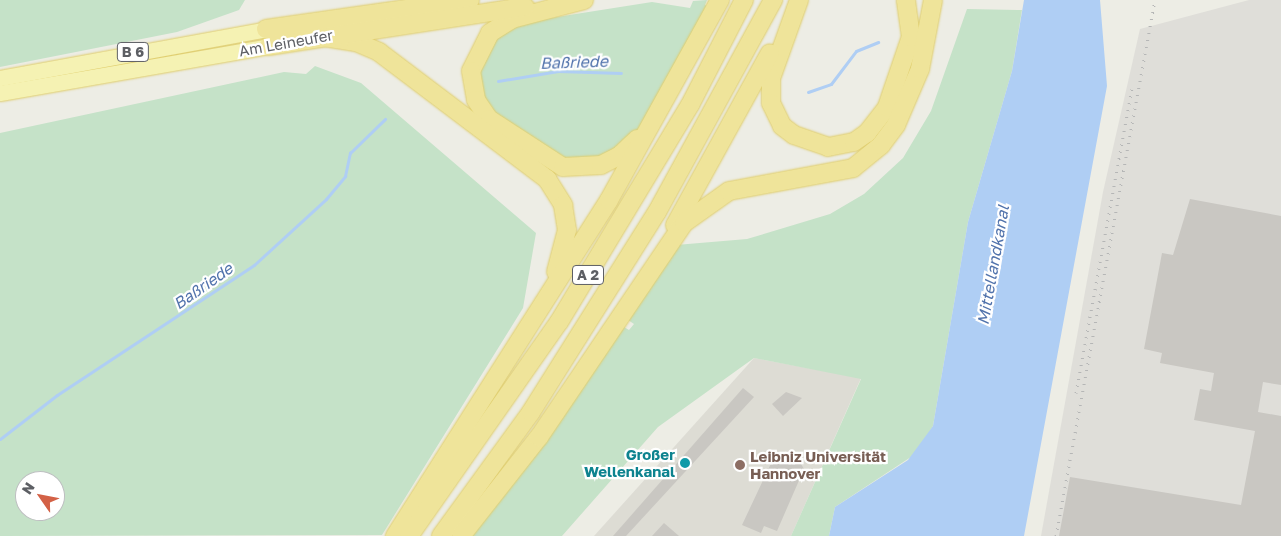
<!DOCTYPE html>
<meta charset="utf-8">
<style>
body{margin:0}
#map{position:relative;width:1281px;height:536px;overflow:hidden;background:#edede5;font-family:"Golos Text",sans-serif}
div>[style]{position:absolute}
.industrial>*{inset:0;background:#dfded9}
.education>*{inset:0;background:#dddcd4}
.green>*{inset:0;background:#c5e2c8}
.water>*{inset:0;background:#afcef4}
.stream>*{height:3px;margin:-1.5px;padding:0 1.5px;transform-origin:1.5px;border-radius:1.5px;background:#afcef4}
.building>*{inset:0;background:#c9c7c2}
.roads{filter:drop-shadow(0 0 1px #dfcd6c) drop-shadow(0 0 1px #dfcd6c)}
.major>*{height:15px;margin:-7.5px;padding:0 7.5px;transform-origin:7.5px;border-radius:7.5px;background:#f5f2b3}
.highway>*{height:18px;margin:-9px;padding:0 9px;transform-origin:9px;border-radius:9px;background:#efe49a}
.rail>*{height:3px;margin-top:-1.5px;transform-origin:0;background:repeating-linear-gradient(90deg,#b5b6b6 0 1px,transparent 0 7px)}
.dots>*{width:14px;height:14px;translate:-50% -50%;box-sizing:border-box;border:2px solid #fff;border-radius:50%}
span{translate:-50% -50%;white-space:nowrap;text-align:center;line-height:1.15;-webkit-text-stroke:4.5px #fff;paint-order:stroke}
.shield-label span{padding:1px 4px;background:#fff;border:1px solid;border-radius:4px;-webkit-text-stroke-width:0}
.shield-label{font-size:14px;color:#5d5f64;font-weight:700}
.street-label{font-size:15px;color:#5d5f64}
.culture-label{font-size:15px;color:#0d838f;font-weight:700}
.right{translate:-100% -50%;text-align:right}
.education-label{font-size:15px;color:#785e54;font-weight:700}
.left{translate:0 -50%;text-align:left}
.water-label{font-size:16px;color:#5173ac;font-style:italic}
.north{position:absolute;left:15px;top:471px;width:50px;height:50px;box-sizing:border-box;background:#fff;border:1px solid #bebfc1;border-radius:50%;rotate:303deg;font-size:14px;font-weight:700;line-height:20px;text-align:center;color:#5d5f64}
.north::after{content:'';display:block;margin:auto;width:18px;height:22px;background:#d36146;clip-path:polygon(50% 0,100% 100%,50% 72%,0 100%)}
</style>
<div id="map">
<div class="industrial">
<div style="clip-path:polygon(1249px 0,1281px 0,1281px 536px,1041px 536px,1103px 192px,1140px 29px)"></div>
</div>
<div class="education">
<div style="clip-path:polygon(754px 358px,861px 378px,791px 536px,594px 536px)"></div>
</div>
<div class="green">
<div style="clip-path:polygon(0 0,245px 0,239px 10px,177px 32px,0 67px)"></div>
<div style="clip-path:polygon(707px 0,705px 5px,709px 7px,640px 131px,617px 153px,568px 162px,497px 118px,483px 97px,479px 79px,485px 51px,501px 33px,525px 22px,652px 2px,690px 8px,693px 1px)"></div>
<div style="clip-path:polygon(967px 9px,1022px 10px,1012px 71px,968px 222px,933px 426px,917px 453px,835px 507px,829px 536px,791px 536px,861px 379px,754px 358px,658px 427px,562px 536px,471px 536px,624px 327px,629px 330px,634px 324px,628px 320px,676px 245px,747px 239px,830px 214px,864px 194px,903px 158px,931px 111px)"></div>
<div style="clip-path:polygon(evenodd,315px 66px,361px 83px,536px 233px,523px 308px,382px 535px,0 536px,0 133px,284px 72px,306px 74px,315px 66px,25px 481px,55px 481px,55px 511px,25px 511px,25px 481px)"></div>
</div>
<div class="water">
<div style="clip-path:polygon(1024px 0,1100px 0,1107px 86px,1024px 536px,829px 536px,835px 507px,908px 460px,933px 426px,968px 222px,1012px 71px)"></div>
</div>
<div class="stream">
<div style="left:498px;top:81px;width:61px;rotate:-9.5deg"></div>
<div style="left:558px;top:71px;width:63px;rotate:1.8deg"></div>
<div style="left:808px;top:92px;width:24px;rotate:-19deg"></div>
<div style="left:831px;top:84px;width:41px;rotate:-52.9deg"></div>
<div style="left:856px;top:51px;width:24px;rotate:-22deg"></div>
<div style="left:0;top:439px;width:72px;rotate:-37.7deg"></div>
<div style="left:57px;top:395px;width:236px;rotate:-33.4deg"></div>
<div style="left:254px;top:265px;width:98px;rotate:-42.5deg"></div>
<div style="left:326px;top:199px;width:30px;rotate:-50deg"></div>
<div style="left:345px;top:176px;width:24px;rotate:-78deg"></div>
<div style="left:350px;top:153px;width:49px;rotate:-44.2deg"></div>
</div>
<div class="building">
<div style="clip-path:polygon(1190px 199px,1281px 216px,1281px 385px,1263px 382px,1258px 412px,1281px 416px,1281px 536px,1059px 536px,1070px 477px,1241px 505px,1255px 431px,1194px 420px,1200px 389px,1211px 391px,1214px 373px,1160px 363px,1162px 353px,1144px 349px,1162px 253px,1173px 255px)"></div>
<div style="clip-path:polygon(743px 388px,754px 397px,626px 536px,613px 536px)"></div>
<div style="clip-path:polygon(786px 392px,802px 398px,783px 416px,772px 404px)"></div>
<div style="clip-path:polygon(774px 457px,801px 464px,804px 469px,777px 531px,764px 526px,761px 533px,742px 525px)"></div>
<div style="clip-path:polygon(664px 523px,679px 536px,652px 536px)"></div>
</div>
<div class="roads">
<div class="major">
<div style="left:0;top:78px;width:270px;rotate:-10.4deg"></div>
<div style="left:0;top:93px;width:273px;rotate:-9.9deg"></div>
</div>
<div class="highway">
<div style="left:584px;top:0;width:74px;rotate:165.2deg"></div>
<div style="left:512px;top:19px;width:26px;rotate:148deg"></div>
<div style="left:490px;top:33px;width:42px;rotate:116.6deg"></div>
<div style="left:471px;top:71px;width:29px;rotate:80deg"></div>
<div style="left:476px;top:100px;width:23px;rotate:56deg"></div>
<div style="left:489px;top:119px;width:88px;rotate:33deg"></div>
<div style="left:563px;top:167px;width:38px;rotate:-3deg"></div>
<div style="left:601px;top:165px;width:20px;rotate:-27deg"></div>
<div style="left:619px;top:156px;width:25px;rotate:-43deg"></div>
<div style="left:799px;top:0;width:83px;rotate:109.7deg"></div>
<div style="left:771px;top:78px;width:25px;rotate:90deg"></div>
<div style="left:771px;top:103px;width:25px;rotate:64deg"></div>
<div style="left:782px;top:126px;width:15px;rotate:37deg"></div>
<div style="left:794px;top:135px;width:36px;rotate:19deg"></div>
<div style="left:828px;top:147px;width:26px;rotate:-11deg"></div>
<div style="left:854px;top:142px;width:16px;rotate:-35deg"></div>
<div style="left:867px;top:133px;width:33px;rotate:-52deg"></div>
<div style="left:887px;top:107px;width:74px;rotate:-71.1deg"></div>
<div style="left:911px;top:37px;width:37px;rotate:-98deg"></div>
<div style="left:266px;top:29px;width:206px;rotate:-8.1deg"></div>
<div style="left:324px;top:37px;width:32px;rotate:9deg"></div>
<div style="left:356px;top:42px;width:25px;rotate:23deg"></div>
<div style="left:379px;top:52px;width:211px;rotate:37.1deg"></div>
<div style="left:547px;top:179px;width:31px;rotate:58deg"></div>
<div style="left:563px;top:205px;width:25px;rotate:81deg"></div>
<div style="left:567px;top:230px;width:43px;rotate:104.7deg"></div>
<div style="left:269px;top:46px;width:259px;rotate:-8.7deg"></div>
<div style="left:675px;top:225px;width:196px;rotate:-61.1deg"></div>
<div style="left:395px;top:536px;width:398px;rotate:-57.5deg"></div>
<div style="left:609px;top:200px;width:229px;rotate:-61deg"></div>
<div style="left:409px;top:536px;width:261px;rotate:-55deg"></div>
<div style="left:559px;top:322px;width:253px;rotate:-58.9deg"></div>
<div style="left:690px;top:105px;width:118px;rotate:-62.8deg"></div>
<div style="left:441px;top:536px;width:153px;rotate:-54deg"></div>
<div style="left:531px;top:412px;width:236px;rotate:-57.8deg"></div>
<div style="left:657px;top:212px;width:242px;rotate:-61.3deg"></div>
<div style="left:461px;top:536px;width:126px;rotate:-51.8deg"></div>
<div style="left:539px;top:437px;width:258px;rotate:-55.9deg"></div>
<div style="left:684px;top:223px;width:55px;rotate:-35.4deg"></div>
<div style="left:729px;top:191px;width:126px;rotate:-10.5deg"></div>
<div style="left:853px;top:168px;width:36px;rotate:-39deg"></div>
<div style="left:881px;top:145px;width:25px;rotate:-53deg"></div>
<div style="left:896px;top:125px;width:61px;rotate:-66.8deg"></div>
<div style="left:920px;top:69px;width:70px;rotate:-79.3deg"></div>
</div>
</div>
<div class="rail">
<div style="left:1076px;top:393px;width:309px;rotate:-79.6deg"></div>
<div style="left:1056px;top:536px;width:545px;rotate:-79.54deg"></div>
</div>
<div class="dots">
<div style="left:685px;top:463px;background:#0f9aa8"></div>
<div style="left:740px;top:465px;background:#8d6e63"></div>
</div>
<div class="shield-label">
<span style="left:133px;top:52px">B 6</span>
<span style="left:588px;top:275px">A 2</span>
</div>
<div class="street-label">
<span style="left:286px;top:43px;rotate:-10deg">Am Leineufer</span>
</div>
<div class="culture-label">
<span class="right" style="left:675px;top:463px">Großer<br>Wellenkanal</span>
</div>
<div class="education-label">
<span class="left" style="left:750px;top:465px">Leibniz Universität<br>Hannover</span>
</div>
<div class="water-label">
<span style="left:574px;top:62px;rotate:-2deg">Baßriede</span>
<span style="left:993px;top:265px;rotate:-80deg">Mittellandkanal</span>
<span style="left:203px;top:286px;rotate:-35deg">Baßriede</span>
</div>
<div class="north">N</div>
</div>
